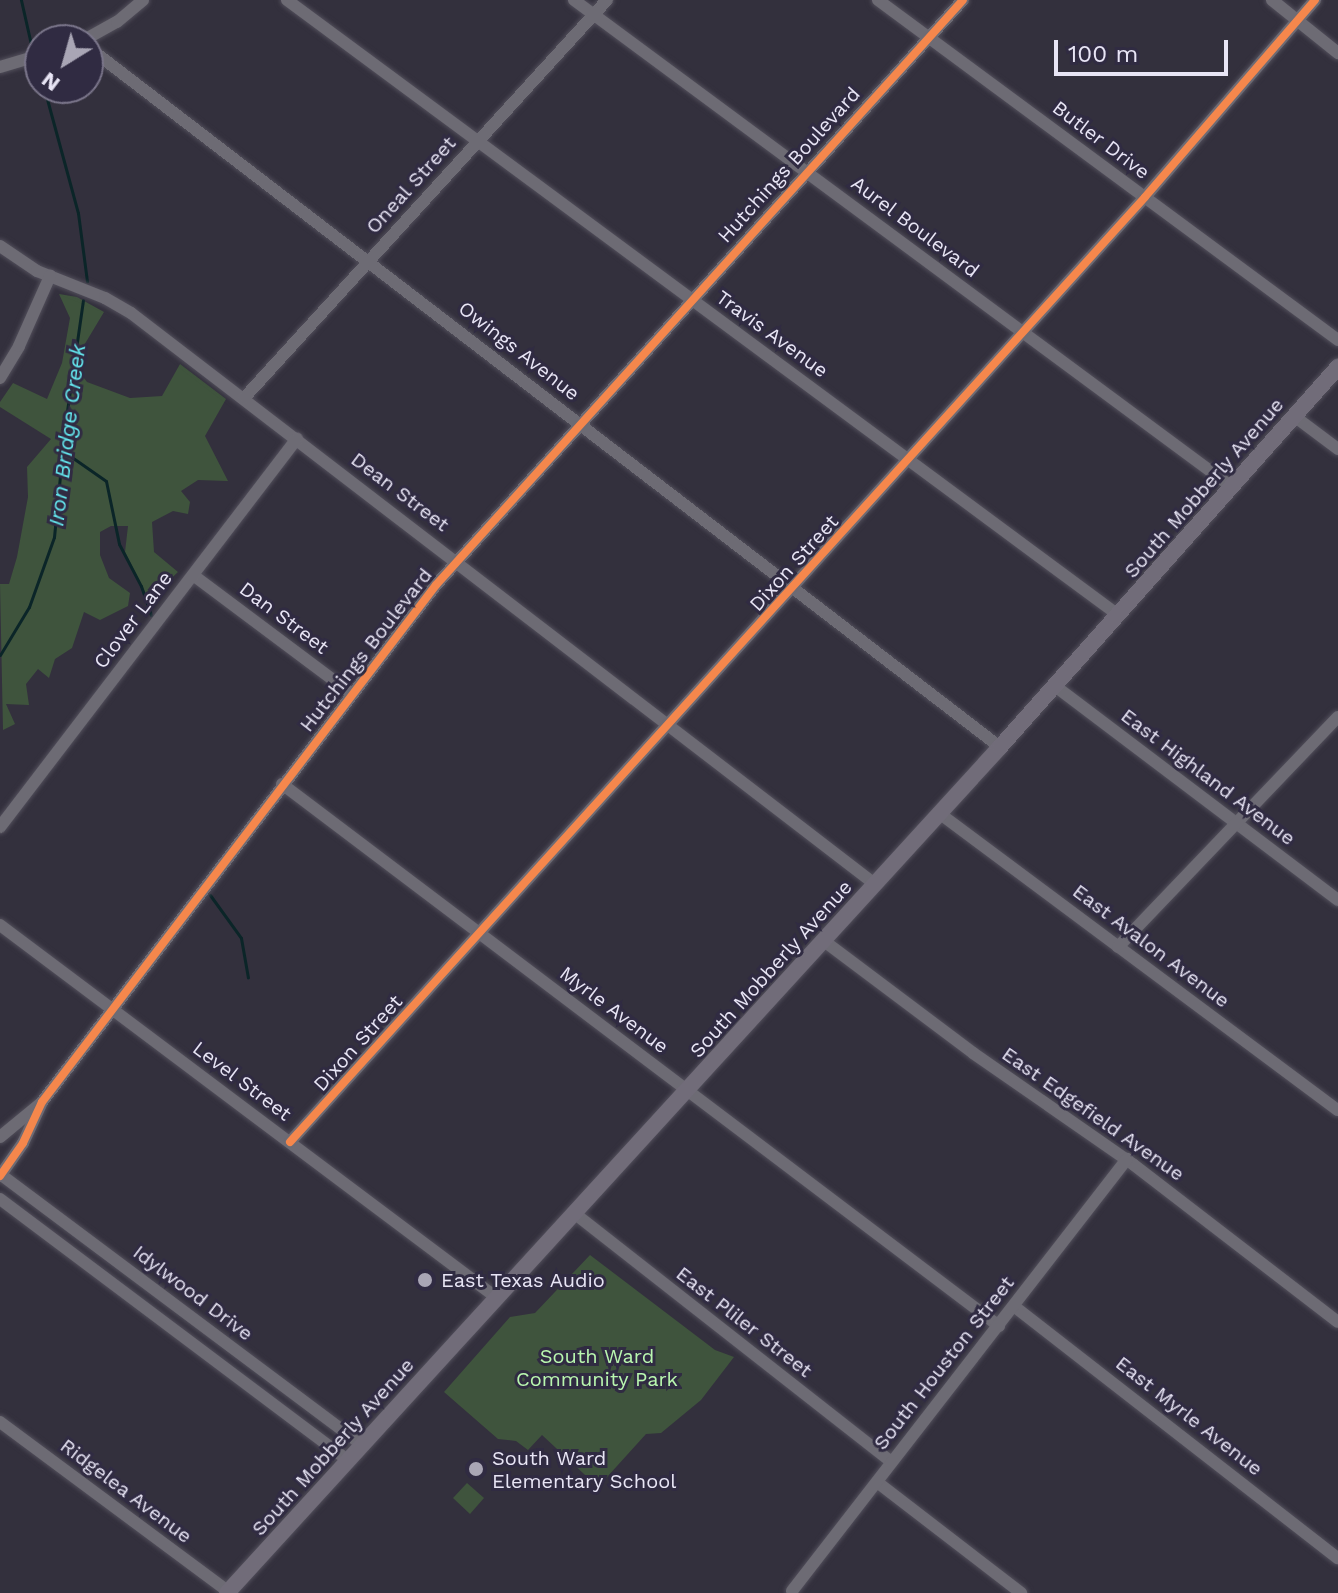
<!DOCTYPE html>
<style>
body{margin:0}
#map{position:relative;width:1338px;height:1593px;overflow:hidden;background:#33303d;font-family:"Work Sans",sans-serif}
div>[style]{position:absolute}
.green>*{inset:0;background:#3f543d}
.stream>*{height:3px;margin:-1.5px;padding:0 1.5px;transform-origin:1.5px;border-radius:1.5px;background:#0b2528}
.roads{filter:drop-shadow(0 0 2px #514e5a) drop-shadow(0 0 2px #514e5a)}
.minor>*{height:12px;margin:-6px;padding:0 6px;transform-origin:6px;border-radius:6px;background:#6d6b74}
.major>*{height:16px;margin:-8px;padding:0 8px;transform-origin:8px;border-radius:8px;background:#716c79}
.cycleway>*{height:8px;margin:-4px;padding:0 4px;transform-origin:4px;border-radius:4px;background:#f5874c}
.dots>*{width:22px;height:22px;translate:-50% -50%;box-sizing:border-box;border:4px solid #302b42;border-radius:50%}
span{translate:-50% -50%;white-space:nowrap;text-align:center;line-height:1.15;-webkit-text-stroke:6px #302b42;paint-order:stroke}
.street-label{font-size:20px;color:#e8e5f5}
.poi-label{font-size:20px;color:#e8e5f5}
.left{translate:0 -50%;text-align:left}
.park-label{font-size:20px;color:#b9f7af}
.water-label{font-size:22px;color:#64e7ee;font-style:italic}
.north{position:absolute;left:24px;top:24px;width:80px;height:80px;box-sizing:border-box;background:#302b42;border:2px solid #7a758a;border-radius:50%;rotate:217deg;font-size:22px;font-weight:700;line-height:32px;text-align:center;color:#e8e5f5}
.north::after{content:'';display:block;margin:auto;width:28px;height:36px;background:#a9a6b5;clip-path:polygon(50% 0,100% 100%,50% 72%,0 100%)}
.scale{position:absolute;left:1054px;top:40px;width:174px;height:36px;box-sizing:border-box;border:4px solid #e8e5f5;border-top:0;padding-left:10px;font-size:24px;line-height:28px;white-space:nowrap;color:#e8e5f5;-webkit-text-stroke:6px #302b42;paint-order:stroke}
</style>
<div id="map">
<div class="green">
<div style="clip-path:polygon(59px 294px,77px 297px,104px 312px,83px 347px,78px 370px,87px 382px,130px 398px,162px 396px,180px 364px,226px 399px,205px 436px,228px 481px,198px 480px,181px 491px,190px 502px,188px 514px,173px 511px,152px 522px,154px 552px,178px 572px,149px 600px,125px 552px,128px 526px,111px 526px,100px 532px,100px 555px,109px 578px,130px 593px,128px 606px,100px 620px,84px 612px,72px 648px,55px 659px,49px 678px,38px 669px,26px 684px,29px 705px,6px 704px,15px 724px,3px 730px,0 584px,9px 584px,17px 557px,28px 497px,27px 467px,51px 439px,0 407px,0 402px,13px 383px,47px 399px,62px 363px,70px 318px)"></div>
<div style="clip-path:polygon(590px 1255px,715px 1350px,734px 1357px,701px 1400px,661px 1433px,646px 1434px,598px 1487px,542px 1435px,528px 1450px,516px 1441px,498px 1439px,444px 1392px,510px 1317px,535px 1313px)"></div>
<div style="clip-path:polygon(467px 1483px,484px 1498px,470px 1514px,453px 1498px)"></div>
</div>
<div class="stream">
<div style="left:21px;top:0;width:50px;rotate:77.3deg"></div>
<div style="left:37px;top:66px;width:9px;rotate:72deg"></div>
<div style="left:44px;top:88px;width:130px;rotate:74.8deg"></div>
<div style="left:78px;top:213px;width:69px;rotate:82.5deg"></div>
<div style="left:63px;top:451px;width:52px;rotate:34.9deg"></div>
<div style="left:106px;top:481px;width:64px;rotate:78.3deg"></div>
<div style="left:119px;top:544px;width:47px;rotate:62.4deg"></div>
<div style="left:141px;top:586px;width:31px;rotate:71deg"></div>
<div style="left:0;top:655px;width:56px;rotate:-58.9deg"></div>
<div style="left:29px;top:607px;width:74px;rotate:-70.3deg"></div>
<div style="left:54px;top:537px;width:113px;rotate:-84.4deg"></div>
<div style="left:65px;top:425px;width:126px;rotate:-81.8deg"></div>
<div style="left:210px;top:895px;width:53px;rotate:54.2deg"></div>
<div style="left:241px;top:938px;width:40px;rotate:80deg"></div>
</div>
<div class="roads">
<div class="minor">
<div style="left:287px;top:0;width:1034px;rotate:36.5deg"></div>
<div style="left:574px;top:0;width:819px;rotate:36.51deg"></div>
<div style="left:878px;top:0;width:572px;rotate:36.47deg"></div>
<div style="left:1272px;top:0;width:85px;rotate:38.8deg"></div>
<div style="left:84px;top:40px;width:38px;rotate:-29deg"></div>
<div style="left:117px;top:22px;width:34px;rotate:-40deg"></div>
<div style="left:88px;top:47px;width:1150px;rotate:37.51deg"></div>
<div style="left:0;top:67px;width:42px;rotate:-16.7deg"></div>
<div style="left:0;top:246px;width:45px;rotate:34deg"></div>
<div style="left:37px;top:271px;width:73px;rotate:21.7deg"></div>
<div style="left:105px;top:298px;width:30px;rotate:30deg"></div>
<div style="left:131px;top:313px;width:938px;rotate:37.51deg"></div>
<div style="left:0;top:378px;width:37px;rotate:-59deg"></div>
<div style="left:19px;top:346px;width:77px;rotate:-66.1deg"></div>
<div style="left:245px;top:397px;width:537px;rotate:-47.64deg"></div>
<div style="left:1294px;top:416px;width:55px;rotate:36.9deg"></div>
<div style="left:193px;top:575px;width:199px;rotate:36.8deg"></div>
<div style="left:1055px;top:686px;width:355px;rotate:37.1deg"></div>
<div style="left:282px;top:784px;width:899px;rotate:37.09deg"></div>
<div style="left:939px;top:813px;width:497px;rotate:36.7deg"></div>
<div style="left:0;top:827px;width:489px;rotate:-52.6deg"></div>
<div style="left:0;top:925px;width:621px;rotate:36.89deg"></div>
<div style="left:824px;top:941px;width:186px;rotate:36.9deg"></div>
<div style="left:973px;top:1053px;width:196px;rotate:34.8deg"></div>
<div style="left:1134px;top:1165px;width:257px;rotate:37.6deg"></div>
<div style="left:1118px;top:947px;width:318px;rotate:-46.3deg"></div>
<div style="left:0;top:1137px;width:52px;rotate:-39.5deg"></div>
<div style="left:290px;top:1142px;width:1274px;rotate:-47.86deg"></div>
<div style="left:1145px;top:197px;width:260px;rotate:-49.2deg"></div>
<div style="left:0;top:1174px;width:452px;rotate:36.8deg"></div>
<div style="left:0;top:1176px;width:40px;rotate:-55.1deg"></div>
<div style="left:23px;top:1143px;width:45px;rotate:-65.1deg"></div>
<div style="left:42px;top:1102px;width:650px;rotate:-52.69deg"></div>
<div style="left:436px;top:585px;width:787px;rotate:-47.99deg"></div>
<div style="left:0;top:1199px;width:435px;rotate:36.9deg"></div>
<div style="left:574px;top:1213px;width:403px;rotate:38.1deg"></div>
<div style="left:1015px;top:1307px;width:409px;rotate:37.9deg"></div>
<div style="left:0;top:1422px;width:285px;rotate:36.6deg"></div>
<div style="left:877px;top:1482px;width:182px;rotate:37.6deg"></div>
<div style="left:792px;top:1591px;width:547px;rotate:-52.21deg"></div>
</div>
<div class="major">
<div style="left:227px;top:1593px;width:1146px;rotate:-47.58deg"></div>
<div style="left:1000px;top:747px;width:509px;rotate:-48.35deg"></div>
</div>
</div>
<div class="cycleway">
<div style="left:290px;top:1142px;width:1274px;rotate:-47.86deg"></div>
<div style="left:1145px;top:197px;width:260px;rotate:-49.2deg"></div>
<div style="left:0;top:1176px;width:40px;rotate:-55.1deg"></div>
<div style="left:23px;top:1143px;width:45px;rotate:-65.1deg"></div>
<div style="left:42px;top:1102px;width:650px;rotate:-52.69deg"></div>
<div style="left:436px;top:585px;width:787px;rotate:-47.99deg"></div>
</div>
<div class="dots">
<div style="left:425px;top:1280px;background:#a9a6b5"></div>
<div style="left:476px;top:1469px;background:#a9a6b5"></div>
</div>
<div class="street-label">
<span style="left:1101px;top:140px;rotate:37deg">Butler Drive</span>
<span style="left:789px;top:165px;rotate:-48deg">Hutchings Boulevard</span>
<span style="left:411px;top:185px;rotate:-48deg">Oneal Street</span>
<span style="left:915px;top:227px;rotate:37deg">Aurel Boulevard</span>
<span style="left:772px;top:334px;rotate:36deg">Travis Avenue</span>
<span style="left:519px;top:351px;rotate:38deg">Owings Avenue</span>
<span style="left:1204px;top:488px;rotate:-49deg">South Mobberly Avenue</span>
<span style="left:400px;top:492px;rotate:37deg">Dean Street</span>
<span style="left:794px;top:563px;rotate:-48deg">Dixon Street</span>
<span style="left:284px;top:618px;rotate:37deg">Dan Street</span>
<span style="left:133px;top:620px;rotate:-53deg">Clover Lane</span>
<span style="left:366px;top:650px;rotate:-52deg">Hutchings Boulevard</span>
<span style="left:1208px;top:777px;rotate:37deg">East Highland Avenue</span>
<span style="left:1151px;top:946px;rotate:37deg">East Avalon Avenue</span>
<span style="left:771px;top:969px;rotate:-48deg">South Mobberly Avenue</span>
<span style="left:614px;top:1010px;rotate:37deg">Myrle Avenue</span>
<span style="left:358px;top:1043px;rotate:-48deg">Dixon Street</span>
<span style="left:242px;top:1081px;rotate:37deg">Level Street</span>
<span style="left:1093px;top:1114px;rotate:35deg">East Edgefield Avenue</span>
<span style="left:193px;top:1293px;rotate:37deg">Idylwood Drive</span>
<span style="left:744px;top:1322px;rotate:38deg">East Pliler Street</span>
<span style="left:944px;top:1363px;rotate:-52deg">South Houston Street</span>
<span style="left:1189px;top:1416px;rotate:38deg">East Myrle Avenue</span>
<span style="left:333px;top:1447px;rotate:-48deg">South Mobberly Avenue</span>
<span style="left:126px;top:1491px;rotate:37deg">Ridgelea Avenue</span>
</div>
<div class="poi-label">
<span class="left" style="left:441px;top:1280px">East Texas Audio</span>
<span class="left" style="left:492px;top:1470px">South Ward<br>Elementary School</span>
</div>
<div class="park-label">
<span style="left:597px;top:1368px">South Ward<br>Community Park</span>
</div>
<div class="water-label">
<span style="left:67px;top:435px;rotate:-83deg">Iron Bridge Creek</span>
</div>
<div class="north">N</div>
<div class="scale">100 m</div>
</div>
